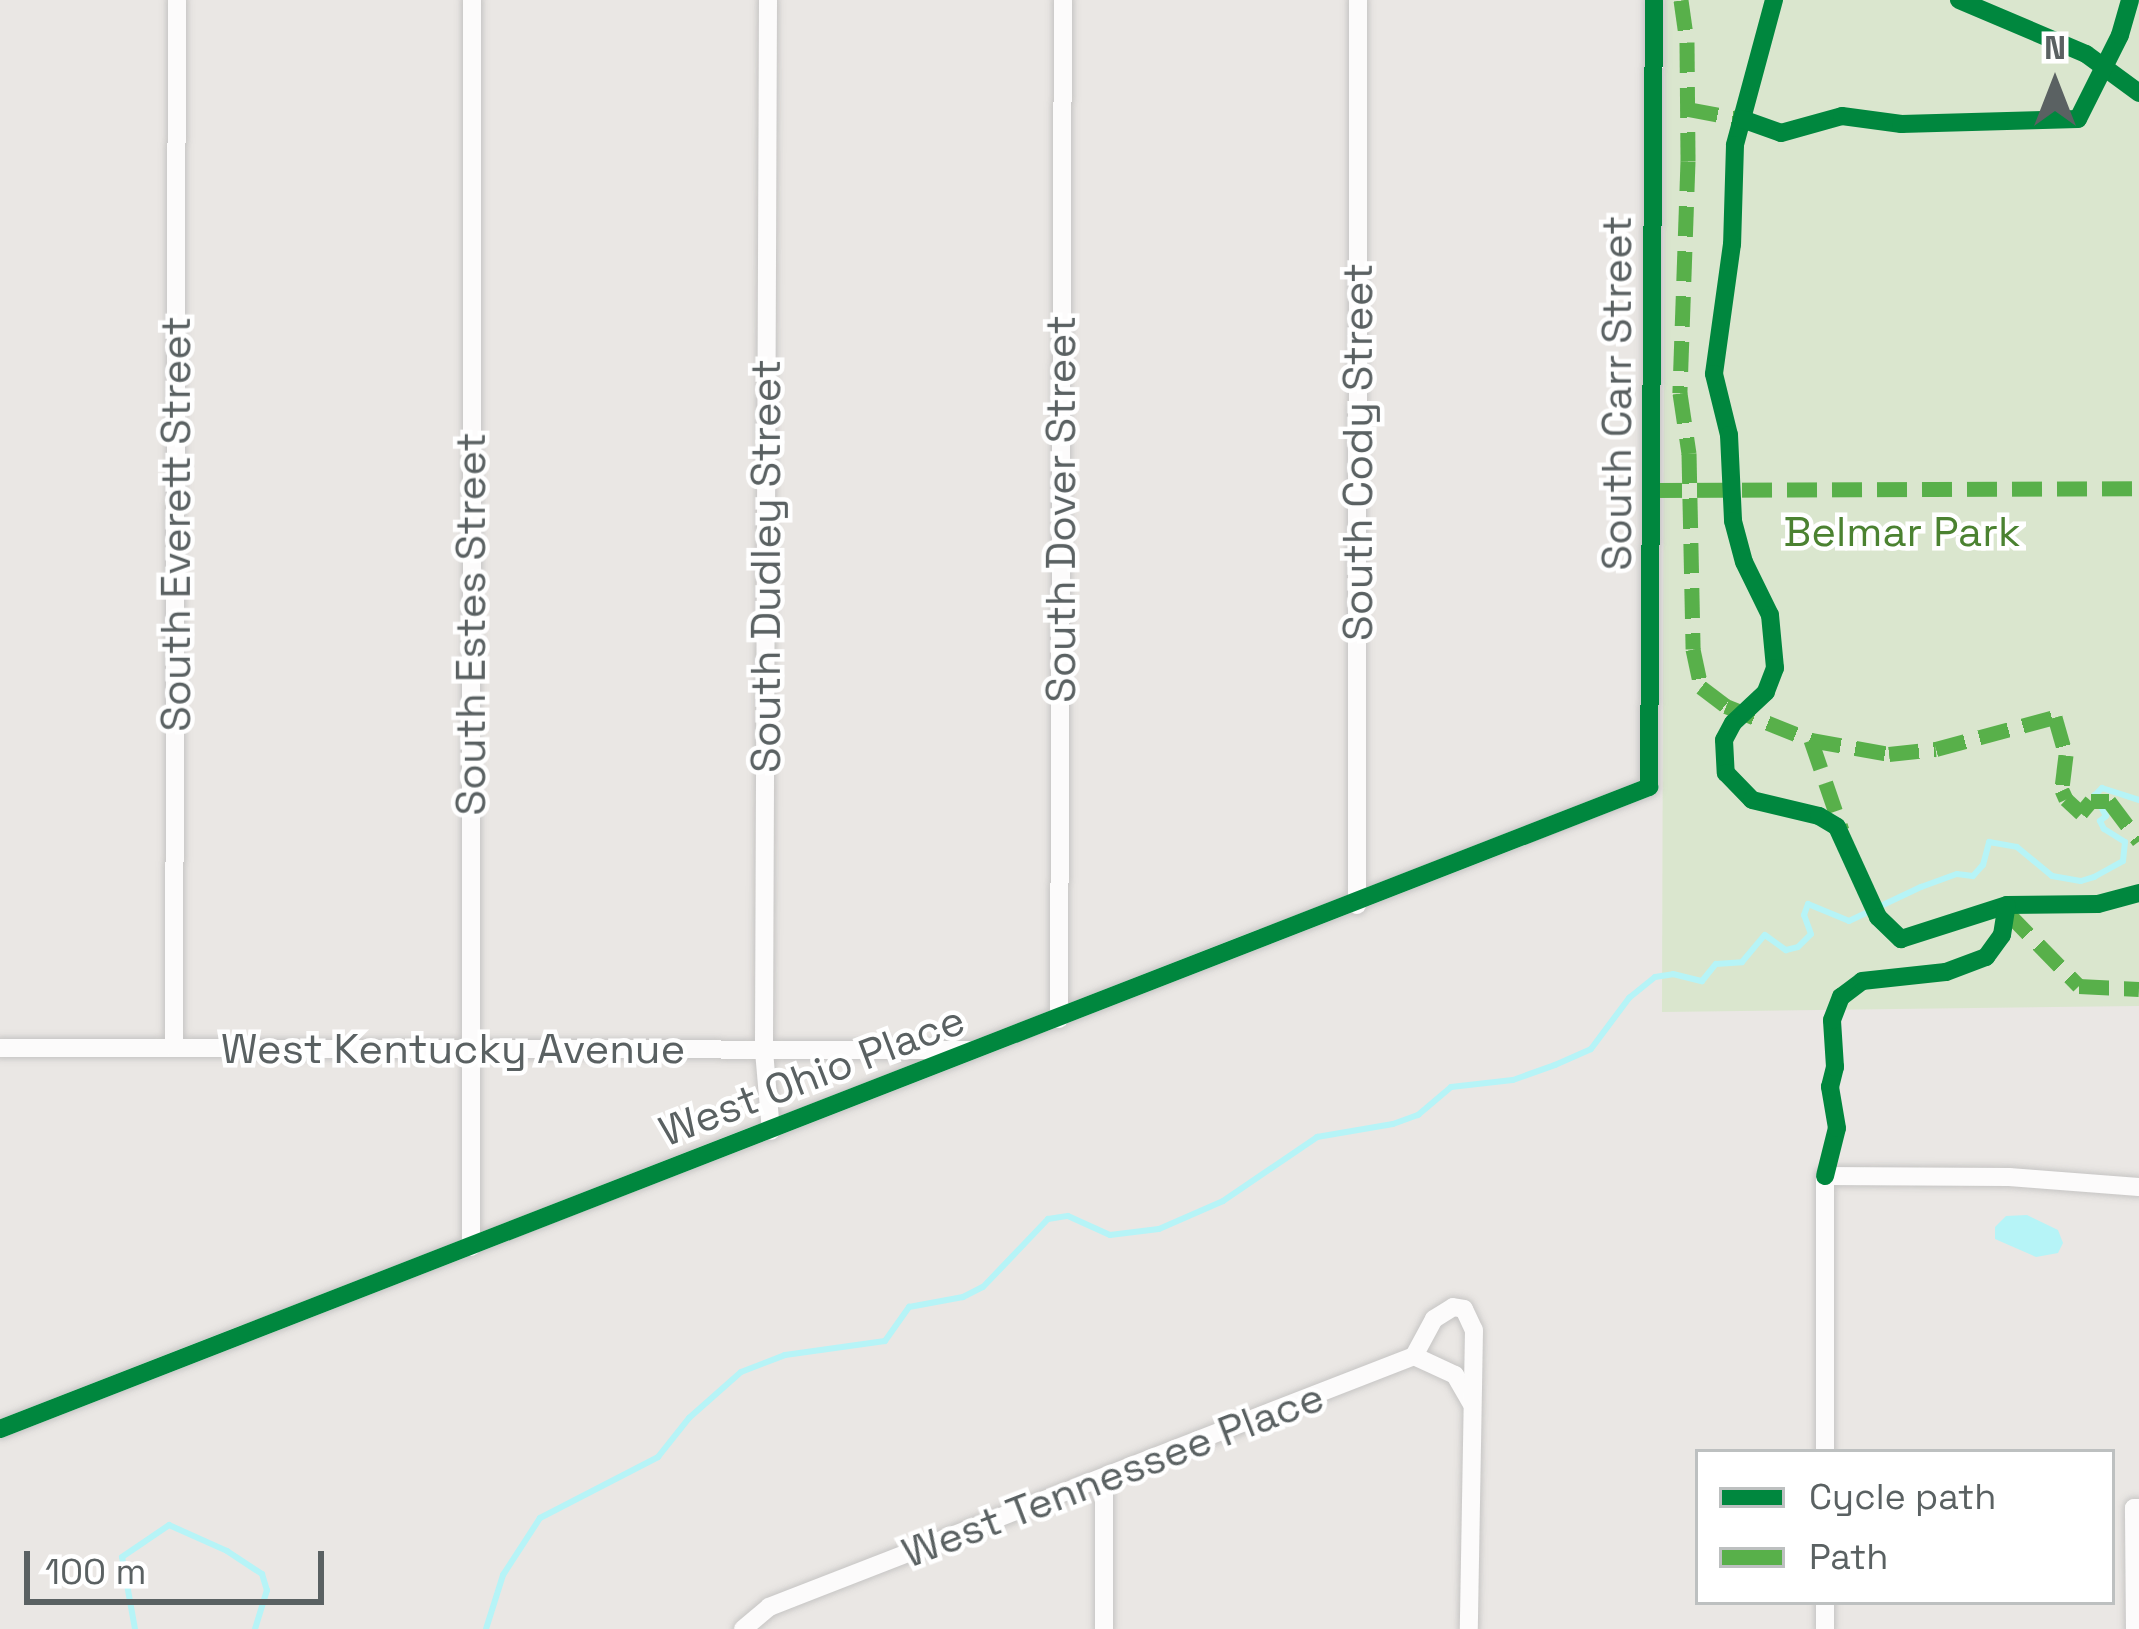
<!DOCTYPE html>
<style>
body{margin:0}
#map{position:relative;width:2139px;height:1629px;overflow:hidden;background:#eae7e4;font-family:"Space Grotesk",sans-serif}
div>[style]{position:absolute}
.green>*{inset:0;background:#dae6ce}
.water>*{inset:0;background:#b6f4f7}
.stream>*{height:6px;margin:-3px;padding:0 3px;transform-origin:3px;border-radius:3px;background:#b6f4f7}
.roads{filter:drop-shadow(0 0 3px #c6c5c4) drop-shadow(0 0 3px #c6c5c4)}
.minor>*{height:18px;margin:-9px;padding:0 9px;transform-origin:9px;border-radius:9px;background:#fcfbfb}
.quiet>*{height:15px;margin-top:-7.5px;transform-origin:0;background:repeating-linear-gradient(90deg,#58b04a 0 30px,transparent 0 45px)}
.cycleway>*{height:18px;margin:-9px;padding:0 9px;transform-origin:9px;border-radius:9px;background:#00873e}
span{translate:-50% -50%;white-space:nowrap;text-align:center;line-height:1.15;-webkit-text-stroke:9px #fff;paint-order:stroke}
.street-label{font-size:42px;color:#5a6162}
.park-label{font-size:42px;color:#4b8231}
.legend{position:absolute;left:1695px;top:1449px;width:420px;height:156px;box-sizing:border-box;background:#fff;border:3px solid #bdc0c0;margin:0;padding:15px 21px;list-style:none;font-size:36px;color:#5a6162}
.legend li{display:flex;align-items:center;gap:24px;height:60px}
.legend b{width:60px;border:3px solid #bdc0c0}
.north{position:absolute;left:1995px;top:24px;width:120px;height:120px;-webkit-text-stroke:9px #fff;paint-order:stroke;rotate:0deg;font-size:33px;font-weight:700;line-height:48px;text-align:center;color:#5a6162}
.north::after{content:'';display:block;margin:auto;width:42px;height:54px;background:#5a6162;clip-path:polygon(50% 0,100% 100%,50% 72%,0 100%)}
.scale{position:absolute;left:24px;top:1551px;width:300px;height:54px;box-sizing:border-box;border:6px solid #5a6162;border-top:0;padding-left:15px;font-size:36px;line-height:42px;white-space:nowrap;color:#5a6162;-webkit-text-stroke:9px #fff;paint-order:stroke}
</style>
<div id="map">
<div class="green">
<div style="clip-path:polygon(1665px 0,2139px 0,2139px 1006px,1662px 1012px)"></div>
</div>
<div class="water">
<div style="clip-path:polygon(2027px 1215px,2058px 1230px,2063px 1243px,2058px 1253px,2036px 1257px,1995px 1239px,1995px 1227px,2006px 1216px)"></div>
</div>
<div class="stream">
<div style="left:135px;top:1629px;width:73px;rotate:-100.2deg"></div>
<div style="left:122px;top:1557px;width:57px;rotate:-34.2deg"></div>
<div style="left:169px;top:1525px;width:64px;rotate:24.1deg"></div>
<div style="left:227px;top:1551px;width:42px;rotate:33.3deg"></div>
<div style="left:262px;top:1574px;width:17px;rotate:73deg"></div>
<div style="left:267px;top:1590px;width:41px;rotate:107.1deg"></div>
<div style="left:486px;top:1629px;width:57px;rotate:-72.5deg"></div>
<div style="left:503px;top:1575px;width:68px;rotate:-57deg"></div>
<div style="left:540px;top:1518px;width:133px;rotate:-27.3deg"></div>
<div style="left:658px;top:1457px;width:50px;rotate:-51.5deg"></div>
<div style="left:689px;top:1418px;width:69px;rotate:-41.5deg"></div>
<div style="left:741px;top:1372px;width:47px;rotate:-21.1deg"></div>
<div style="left:785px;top:1355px;width:101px;rotate:-8deg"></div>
<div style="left:885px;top:1341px;width:42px;rotate:-54.8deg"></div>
<div style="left:909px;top:1307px;width:55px;rotate:-10.5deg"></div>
<div style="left:963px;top:1297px;width:22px;rotate:-27deg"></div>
<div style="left:983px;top:1287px;width:94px;rotate:-46.3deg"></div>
<div style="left:1048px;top:1219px;width:20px;rotate:-9deg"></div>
<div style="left:1068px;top:1216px;width:46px;rotate:24.3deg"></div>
<div style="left:1110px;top:1235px;width:49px;rotate:-7deg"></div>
<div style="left:1159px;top:1229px;width:70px;rotate:-23.6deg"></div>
<div style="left:1223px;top:1201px;width:114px;rotate:-34.2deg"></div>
<div style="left:1317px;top:1137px;width:77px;rotate:-9.7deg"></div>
<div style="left:1393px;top:1124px;width:27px;rotate:-20deg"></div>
<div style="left:1418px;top:1115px;width:43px;rotate:-40.3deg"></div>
<div style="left:1451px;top:1087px;width:62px;rotate:-6.4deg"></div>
<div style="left:1513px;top:1080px;width:45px;rotate:-19.7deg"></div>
<div style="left:1555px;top:1065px;width:39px;rotate:-24deg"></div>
<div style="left:1591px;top:1049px;width:64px;rotate:-53.3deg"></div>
<div style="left:1629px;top:998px;width:33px;rotate:-39deg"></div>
<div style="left:1655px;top:977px;width:18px;rotate:-9deg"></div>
<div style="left:1673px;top:974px;width:30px;rotate:14deg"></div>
<div style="left:1702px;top:981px;width:22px;rotate:-51deg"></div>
<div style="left:1716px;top:964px;width:26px;rotate:-4deg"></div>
<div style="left:1742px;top:962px;width:35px;rotate:-50deg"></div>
<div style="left:1765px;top:935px;width:26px;rotate:36deg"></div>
<div style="left:1786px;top:950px;width:12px;rotate:-14deg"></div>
<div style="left:1798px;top:947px;width:18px;rotate:-45deg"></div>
<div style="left:1811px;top:934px;width:20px;rotate:-110deg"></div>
<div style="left:1804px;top:915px;width:12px;rotate:-70deg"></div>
<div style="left:1808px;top:904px;width:44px;rotate:22.5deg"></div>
<div style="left:1849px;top:921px;width:80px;rotate:-25.3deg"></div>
<div style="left:1921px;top:887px;width:38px;rotate:-20deg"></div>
<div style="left:1957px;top:874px;width:16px;rotate:7deg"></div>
<div style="left:1973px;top:876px;width:15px;rotate:-48deg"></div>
<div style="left:1983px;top:865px;width:24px;rotate:-75deg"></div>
<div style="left:1989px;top:842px;width:28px;rotate:10deg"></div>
<div style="left:2017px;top:847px;width:45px;rotate:39.6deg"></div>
<div style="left:2052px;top:876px;width:29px;rotate:10deg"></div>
<div style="left:2081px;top:881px;width:14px;rotate:-17deg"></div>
<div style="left:2094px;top:877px;width:33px;rotate:-29deg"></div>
<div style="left:2123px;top:861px;width:19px;rotate:-84deg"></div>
<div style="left:2125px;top:842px;width:25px;rotate:-148deg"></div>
<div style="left:2104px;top:829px;width:9px;rotate:-117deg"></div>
<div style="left:2100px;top:821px;width:8px;rotate:-40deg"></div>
<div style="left:2106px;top:816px;width:24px;rotate:-118deg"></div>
<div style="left:2095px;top:795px;width:10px;rotate:-45deg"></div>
<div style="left:2102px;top:788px;width:39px;rotate:18deg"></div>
</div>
<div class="roads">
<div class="minor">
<div style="left:768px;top:0;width:1051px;rotate:90.22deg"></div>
<div style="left:764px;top:1051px;width:80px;rotate:85deg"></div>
<div style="left:1357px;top:905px;width:905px;rotate:-89.94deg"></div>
<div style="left:1059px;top:1019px;width:1019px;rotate:-89.78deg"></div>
<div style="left:0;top:1048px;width:968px;rotate:0.12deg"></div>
<div style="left:174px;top:1048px;width:1048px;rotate:-89.84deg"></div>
<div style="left:471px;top:1247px;width:1247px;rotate:-89.95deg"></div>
<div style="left:1414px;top:1356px;width:45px;rotate:24.9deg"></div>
<div style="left:1455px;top:1375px;width:32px;rotate:60deg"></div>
<div style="left:0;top:1429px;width:1770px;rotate:-21.27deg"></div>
<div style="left:1649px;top:787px;width:787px;rotate:-89.64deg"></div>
<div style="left:1825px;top:1452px;width:276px;rotate:-90deg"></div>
<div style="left:1825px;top:1176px;width:184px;rotate:0.3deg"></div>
<div style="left:2009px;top:1177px;width:130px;rotate:4.4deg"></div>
<div style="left:743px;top:1629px;width:34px;rotate:-40deg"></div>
<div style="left:769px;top:1607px;width:692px;rotate:-21.26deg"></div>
<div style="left:1414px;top:1356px;width:42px;rotate:-61.6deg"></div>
<div style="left:1434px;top:1319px;width:22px;rotate:-32deg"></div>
<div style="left:1453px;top:1307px;width:11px;rotate:10deg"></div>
<div style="left:1464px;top:1309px;width:23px;rotate:65deg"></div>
<div style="left:1474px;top:1330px;width:299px;rotate:91deg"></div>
<div style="left:1104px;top:1629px;width:149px;rotate:-90deg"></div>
<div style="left:1825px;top:1629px;width:27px;rotate:-90deg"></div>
<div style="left:2135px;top:1629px;width:121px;rotate:-90.5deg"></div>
<div style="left:2134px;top:1508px;width:5px"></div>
</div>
</div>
<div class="quiet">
<div style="left:1681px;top:0;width:42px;rotate:81.9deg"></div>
<div style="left:1687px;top:42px;width:119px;rotate:89.5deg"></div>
<div style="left:1688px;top:161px;width:232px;rotate:92deg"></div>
<div style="left:1680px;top:393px;width:61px;rotate:81.5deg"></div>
<div style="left:1689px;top:453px;width:196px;rotate:88.8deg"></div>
<div style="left:1693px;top:649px;width:39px;rotate:78deg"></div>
<div style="left:1701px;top:687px;width:31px;rotate:37deg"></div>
<div style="left:1726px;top:706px;width:92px;rotate:21.8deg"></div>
<div style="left:1811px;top:740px;width:79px;rotate:10.2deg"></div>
<div style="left:1889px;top:754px;width:47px;rotate:-6.1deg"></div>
<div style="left:1936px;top:749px;width:123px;rotate:-15.1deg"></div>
<div style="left:2055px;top:717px;width:40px;rotate:74deg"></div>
<div style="left:2066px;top:755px;width:35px;rotate:97deg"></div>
<div style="left:2062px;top:790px;width:10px;rotate:66deg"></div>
<div style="left:2066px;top:799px;width:21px;rotate:43deg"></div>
<div style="left:2081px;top:813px;width:16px;rotate:-50deg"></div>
<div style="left:2091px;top:801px;width:18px"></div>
<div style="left:2109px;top:801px;width:50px;rotate:53.1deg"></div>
<div style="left:1688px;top:109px;width:66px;rotate:10.5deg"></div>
<div style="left:1652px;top:490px;width:487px;rotate:-0.2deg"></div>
<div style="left:1811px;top:740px;width:95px;rotate:71deg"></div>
<div style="left:2007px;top:912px;width:103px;rotate:45.8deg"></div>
<div style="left:2079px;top:986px;width:60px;rotate:2.9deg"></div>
</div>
<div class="cycleway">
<div style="left:1774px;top:0;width:150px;rotate:105.1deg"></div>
<div style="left:1735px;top:145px;width:99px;rotate:91.7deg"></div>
<div style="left:1732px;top:244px;width:131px;rotate:97.9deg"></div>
<div style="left:1714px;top:374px;width:63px;rotate:76.2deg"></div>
<div style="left:1729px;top:435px;width:86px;rotate:87.3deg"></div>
<div style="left:1733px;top:521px;width:42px;rotate:75deg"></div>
<div style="left:1744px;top:562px;width:59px;rotate:63.9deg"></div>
<div style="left:1770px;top:615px;width:53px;rotate:84.6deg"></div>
<div style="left:1775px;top:668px;width:26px;rotate:111deg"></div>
<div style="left:1766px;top:692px;width:45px;rotate:136.8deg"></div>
<div style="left:1733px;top:723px;width:19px;rotate:118deg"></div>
<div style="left:1724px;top:740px;width:33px;rotate:87deg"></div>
<div style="left:1726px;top:773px;width:37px;rotate:46deg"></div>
<div style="left:1752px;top:800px;width:69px;rotate:13.4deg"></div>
<div style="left:1819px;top:816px;width:21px;rotate:31deg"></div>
<div style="left:1837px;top:827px;width:99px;rotate:65.5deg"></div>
<div style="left:1878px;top:917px;width:32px;rotate:44deg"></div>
<div style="left:1901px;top:939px;width:111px;rotate:-17.8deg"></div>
<div style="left:2007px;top:905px;width:91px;rotate:-0.6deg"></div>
<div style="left:2098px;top:904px;width:42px;rotate:-15deg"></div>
<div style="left:1959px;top:0;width:138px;rotate:23deg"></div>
<div style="left:2086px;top:54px;width:66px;rotate:36.3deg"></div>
<div style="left:1742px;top:119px;width:41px;rotate:19.7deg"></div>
<div style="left:1781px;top:133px;width:63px;rotate:-15.6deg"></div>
<div style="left:1842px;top:116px;width:60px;rotate:7.7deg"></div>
<div style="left:1901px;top:124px;width:177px;rotate:-1.6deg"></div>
<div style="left:2078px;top:119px;width:94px;rotate:-63.4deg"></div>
<div style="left:2120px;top:35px;width:36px;rotate:-74deg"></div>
<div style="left:1825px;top:1176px;width:49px;rotate:-76deg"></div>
<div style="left:1837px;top:1128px;width:42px;rotate:-99.7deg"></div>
<div style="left:1830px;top:1087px;width:21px;rotate:-76deg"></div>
<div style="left:1835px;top:1067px;width:47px;rotate:-93.7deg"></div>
<div style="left:1832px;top:1020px;width:25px;rotate:-69deg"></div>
<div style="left:1841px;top:997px;width:26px;rotate:-37deg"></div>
<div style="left:1862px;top:981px;width:84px;rotate:-6.1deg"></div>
<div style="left:1946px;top:972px;width:43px;rotate:-20.6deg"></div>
<div style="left:1986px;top:957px;width:27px;rotate:-54deg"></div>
<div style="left:2002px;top:935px;width:30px;rotate:-81deg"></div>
<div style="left:0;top:1429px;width:1770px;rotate:-21.27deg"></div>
<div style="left:1649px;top:787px;width:787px;rotate:-89.64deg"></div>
</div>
<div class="street-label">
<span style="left:1617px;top:393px;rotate:-90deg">South Carr Street</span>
<span style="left:1358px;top:452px;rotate:-90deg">South Cody Street</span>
<span style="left:1061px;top:509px;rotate:-90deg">South Dover Street</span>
<span style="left:176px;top:524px;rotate:-90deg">South Everett Street</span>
<span style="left:766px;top:566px;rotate:-90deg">South Dudley Street</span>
<span style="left:471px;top:624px;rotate:-90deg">South Estes Street</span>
<span style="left:453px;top:1049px">West Kentucky Avenue</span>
<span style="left:812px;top:1076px;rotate:-21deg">West Ohio Place</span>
<span style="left:1113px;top:1475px;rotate:-21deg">West Tennessee Place</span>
</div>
<div class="park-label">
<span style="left:1902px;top:532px">Belmar Park</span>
</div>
<ul class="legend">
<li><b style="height:15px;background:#00873e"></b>Cycle path</li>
<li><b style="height:15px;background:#58b04a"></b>Path</li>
</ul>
<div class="north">N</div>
<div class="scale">100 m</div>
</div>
